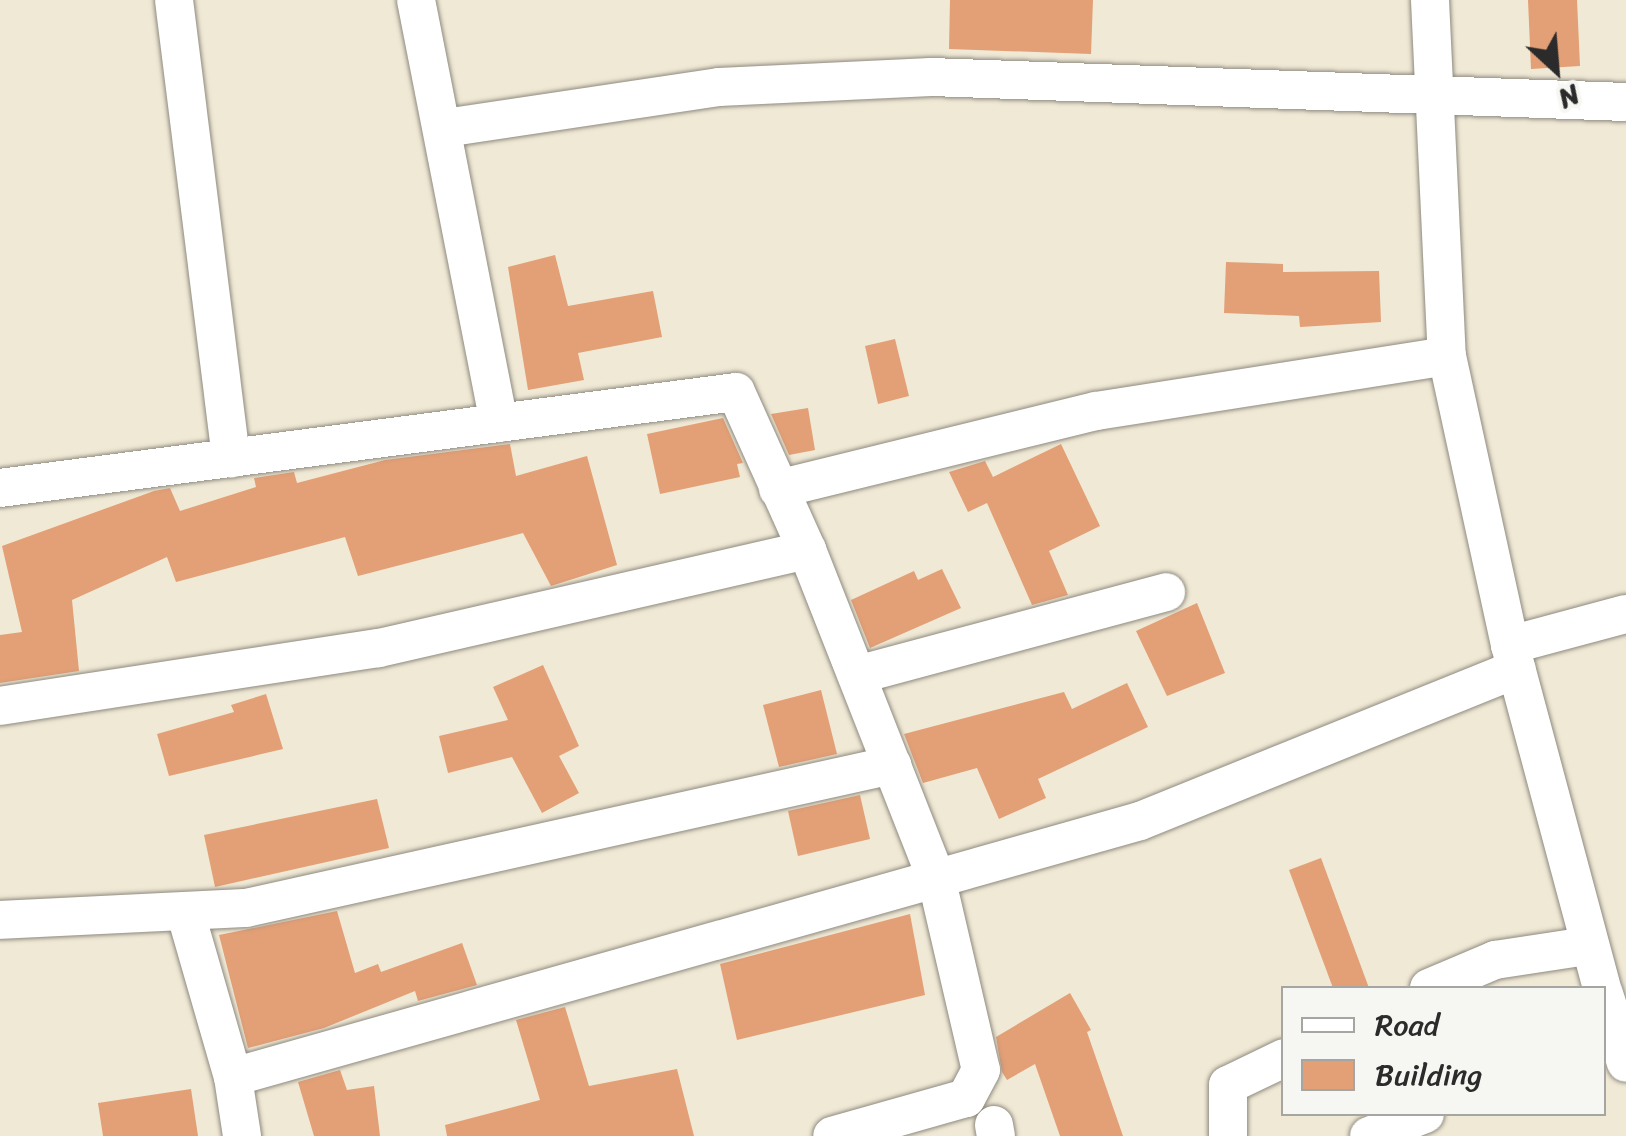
<!DOCTYPE html>
<style>
body{margin:0}
#map{position:relative;width:1626px;height:1136px;overflow:hidden;background:#f0e9d5;font-family:Sriracha,sans-serif}
div>[style]{position:absolute}
.building>*{inset:0;background:#e39f75}
.roads{filter:drop-shadow(0 0 2px #8e8a80) drop-shadow(0 0 2px #8e8a80)}
.minor>*{height:38px;margin:-19px;padding:0 19px;transform-origin:19px;border-radius:19px;background:#fff}
span{translate:-50% -50%;white-space:nowrap;text-align:center;line-height:1.15;-webkit-text-stroke:8px #f6f6f2;paint-order:stroke}
.legend{position:absolute;left:1281px;top:986px;width:325px;height:130px;box-sizing:border-box;background:#f6f6f2;border:2px solid #a5a5a2;margin:0;padding:12px 18px;list-style:none;font-size:30px;color:#2b2b2b}
.legend li{display:flex;align-items:center;gap:20px;height:50px}
.legend b{width:50px;border:2px solid #a5a5a2}
.north{position:absolute;left:1506px;top:20px;width:100px;height:100px;-webkit-text-stroke:8px #f6f6f2;paint-order:stroke;rotate:154deg;font-size:28px;font-weight:700;line-height:40px;text-align:center;color:#2b2b2b}
.north::after{content:'';display:block;margin:auto;width:35px;height:45px;background:#2b2b2b;clip-path:polygon(50% 0,100% 100%,50% 72%,0 100%)}
</style>
<div id="map">
<div class="building">
<div style="clip-path:polygon(950px 0,1093px 0,1091px 54px,949px 49px)"></div>
<div style="clip-path:polygon(1528px 0,1577px 0,1580px 66px,1531px 69px)"></div>
<div style="clip-path:polygon(555px 255px,568px 306px,653px 291px,662px 337px,578px 353px,584px 380px,528px 390px,508px 267px)"></div>
<div style="clip-path:polygon(1226px 262px,1283px 264px,1283px 272px,1379px 271px,1381px 322px,1300px 327px,1299px 316px,1224px 313px)"></div>
<div style="clip-path:polygon(895px 339px,909px 396px,878px 404px,865px 346px)"></div>
<div style="clip-path:polygon(808px 408px,815px 450px,789px 455px,771px 414px)"></div>
<div style="clip-path:polygon(723px 418px,743px 463px,737px 464px,740px 477px,660px 494px,647px 434px)"></div>
<div style="clip-path:polygon(510px 444px,516px 476px,587px 456px,617px 565px,551px 586px,523px 533px,358px 576px,345px 537px,176px 582px,167px 557px,72px 600px,79px 671px,0 683px,0 635px,22px 632px,2px 546px,154px 491px,170px 488px,180px 511px,256px 487px,254px 478px,294px 472px,297px 483px,385px 460px)"></div>
<div style="clip-path:polygon(1061px 444px,1100px 526px,1049px 551px,1068px 595px,1032px 605px,987px 503px,968px 512px,949px 472px,985px 461px,993px 477px)"></div>
<div style="clip-path:polygon(942px 569px,961px 608px,870px 648px,851px 600px,914px 571px,918px 580px)"></div>
<div style="clip-path:polygon(1197px 603px,1225px 673px,1167px 696px,1136px 631px)"></div>
<div style="clip-path:polygon(543px 665px,579px 746px,559px 756px,579px 793px,542px 813px,512px 757px,448px 773px,439px 736px,508px 720px,493px 687px)"></div>
<div style="clip-path:polygon(1127px 683px,1148px 727px,1038px 779px,1046px 798px,999px 819px,977px 768px,923px 783px,904px 734px,1064px 692px,1072px 709px)"></div>
<div style="clip-path:polygon(821px 690px,837px 754px,779px 767px,763px 705px)"></div>
<div style="clip-path:polygon(266px 694px,283px 749px,169px 776px,157px 734px,234px 712px,231px 705px)"></div>
<div style="clip-path:polygon(860px 795px,870px 839px,798px 856px,788px 811px)"></div>
<div style="clip-path:polygon(377px 799px,389px 848px,215px 887px,204px 835px)"></div>
<div style="clip-path:polygon(1321px 858px,1369px 988px,1333px 988px,1289px 870px)"></div>
<div style="clip-path:polygon(337px 911px,355px 973px,378px 964px,381px 972px,462px 943px,477px 985px,418px 1001px,415px 991px,324px 1028px,248px 1048px,219px 935px)"></div>
<div style="clip-path:polygon(910px 914px,925px 995px,737px 1040px,720px 964px)"></div>
<div style="clip-path:polygon(1070px 993px,1091px 1030px,1087px 1032px,1123px 1136px,1060px 1136px,1035px 1064px,1007px 1080px,1002px 1072px,996px 1037px)"></div>
<div style="clip-path:polygon(565px 1007px,589px 1086px,677px 1069px,694px 1136px,447px 1136px,445px 1125px,540px 1100px,516px 1020px)"></div>
<div style="clip-path:polygon(340px 1070px,347px 1090px,374px 1086px,380px 1136px,314px 1136px,298px 1082px)"></div>
<div style="clip-path:polygon(191px 1089px,198px 1136px,103px 1136px,98px 1103px)"></div>
</div>
<div class="roads">
<div class="minor">
<div style="left:174px;top:0;width:462px;rotate:82.9deg"></div>
<div style="left:416px;top:0;width:431px;rotate:78.9deg"></div>
<div style="left:1430px;top:0;width:356px;rotate:87.3deg"></div>
<div style="left:445px;top:128px;width:277px;rotate:-8.5deg"></div>
<div style="left:719px;top:87px;width:212px;rotate:-2.7deg"></div>
<div style="left:931px;top:77px;width:695px;rotate:2.06deg"></div>
<div style="left:0;top:488px;width:742px;rotate:-7.43deg"></div>
<div style="left:736px;top:392px;width:173px;rotate:65.8deg"></div>
<div style="left:807px;top:550px;width:440px;rotate:167.1deg"></div>
<div style="left:378px;top:648px;width:382px;rotate:171.3deg"></div>
<div style="left:778px;top:489px;width:327px;rotate:-13.8deg"></div>
<div style="left:1096px;top:411px;width:355px;rotate:-8.9deg"></div>
<div style="left:1447px;top:356px;width:296px;rotate:77.7deg"></div>
<div style="left:1510px;top:645px;width:355px;rotate:75deg"></div>
<div style="left:807px;top:550px;width:352px;rotate:68.5deg"></div>
<div style="left:936px;top:877px;width:198px;rotate:76.9deg"></div>
<div style="left:981px;top:1070px;width:32px;rotate:118deg"></div>
<div style="left:966px;top:1098px;width:139px;rotate:164.2deg"></div>
<div style="left:1510px;top:645px;width:120px;rotate:-15deg"></div>
<div style="left:857px;top:675px;width:320px;rotate:-15deg"></div>
<div style="left:185px;top:911px;width:173px;rotate:73.9deg"></div>
<div style="left:233px;top:1077px;width:60px;rotate:81.3deg"></div>
<div style="left:0;top:920px;width:246px;rotate:-2.8deg"></div>
<div style="left:246px;top:908px;width:662px;rotate:-12.48deg"></div>
<div style="left:1429px;top:988px;width:72px;rotate:-23deg"></div>
<div style="left:1495px;top:960px;width:93px;rotate:-8.7deg"></div>
<div style="left:1604px;top:994px;width:72px;rotate:72.3deg"></div>
<div style="left:233px;top:1077px;width:942px;rotate:-15.76deg"></div>
<div style="left:1140px;top:821px;width:406px;rotate:-22deg"></div>
<div style="left:994px;top:1125px;width:11px;rotate:80deg"></div>
<div style="left:1228px;top:1136px;width:51px;rotate:-90deg"></div>
<div style="left:1228px;top:1085px;width:62px;rotate:-25.7deg"></div>
<div style="left:1369px;top:1136px;width:60px;rotate:-21.4deg"></div>
</div>
</div>
<ul class="legend">
<li><b style="height:12px;background:#fff"></b>Road</li>
<li><b style="height:28px;background:#e39f75"></b>Building</li>
</ul>
<div class="north">N</div>
</div>
